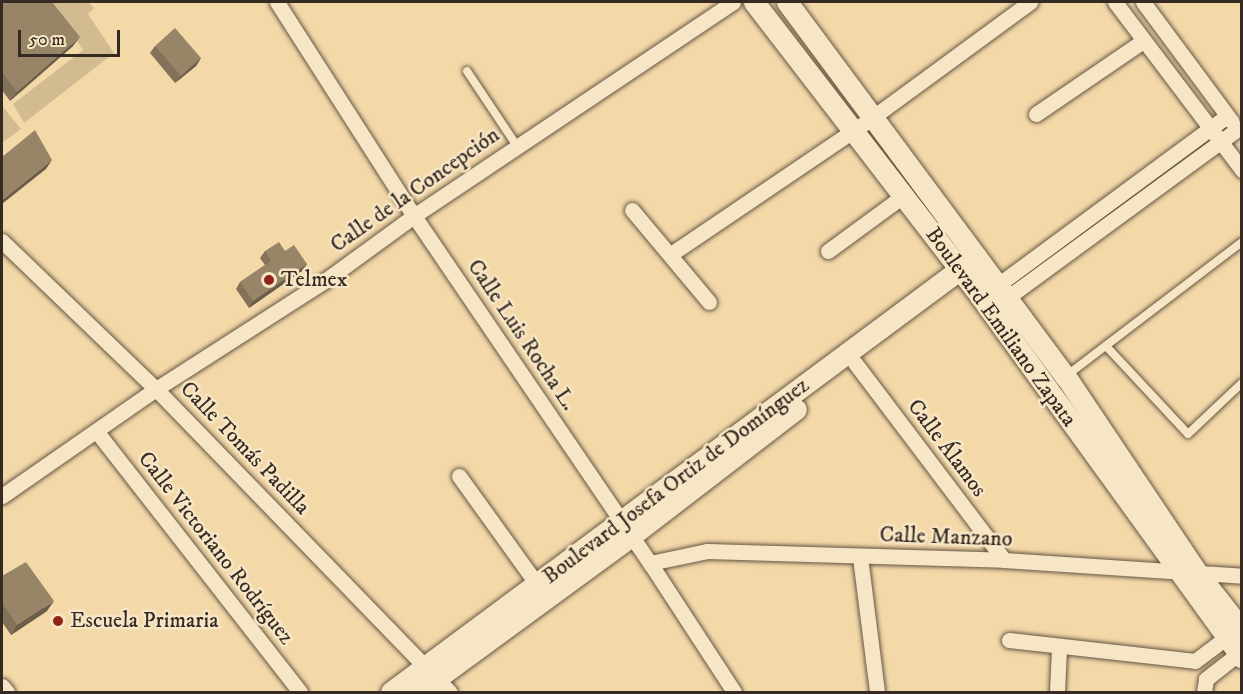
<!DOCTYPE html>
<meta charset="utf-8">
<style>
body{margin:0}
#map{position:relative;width:1243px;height:694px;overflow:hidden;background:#f3d8a8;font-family:"IM FELL DW Pica",serif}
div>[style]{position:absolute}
.green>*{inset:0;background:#d3bb91}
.roads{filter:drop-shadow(0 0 2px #655644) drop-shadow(0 0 2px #655644)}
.lane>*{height:8px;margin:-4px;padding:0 4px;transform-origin:4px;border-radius:4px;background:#f7e6c6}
.street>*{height:15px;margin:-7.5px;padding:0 7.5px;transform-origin:7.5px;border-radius:7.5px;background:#f7e6c6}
.secondary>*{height:21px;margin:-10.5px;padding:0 10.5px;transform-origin:10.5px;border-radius:10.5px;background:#f7e6c6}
.wall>*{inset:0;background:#837259}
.shaded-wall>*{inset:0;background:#6a5d49}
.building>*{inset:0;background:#988568}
.dots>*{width:16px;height:16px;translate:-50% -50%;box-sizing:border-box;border:3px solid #f7e6c6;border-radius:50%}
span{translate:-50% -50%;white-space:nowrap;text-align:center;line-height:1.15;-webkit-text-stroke:5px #f7e6c6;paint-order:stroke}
.street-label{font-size:22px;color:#362b23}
.poi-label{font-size:22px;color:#362b23}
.left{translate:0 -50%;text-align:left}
.frame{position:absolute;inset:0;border:3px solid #362b23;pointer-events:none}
.scale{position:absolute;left:18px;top:30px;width:102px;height:27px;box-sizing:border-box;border:3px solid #362b23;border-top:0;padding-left:8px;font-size:18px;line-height:21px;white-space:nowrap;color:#362b23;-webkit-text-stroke:4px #f7e6c6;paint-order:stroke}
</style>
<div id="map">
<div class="green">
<div style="clip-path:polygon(51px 2px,88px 2px,94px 8px,88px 14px,114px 53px,24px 123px,13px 104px,83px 50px)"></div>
<div style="clip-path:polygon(2px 106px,21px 129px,2px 143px)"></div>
</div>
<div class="roads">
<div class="lane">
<div style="left:467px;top:71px;width:90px;rotate:56.3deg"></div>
<div style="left:1106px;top:346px;width:120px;rotate:47deg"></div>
<div style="left:1188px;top:434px;width:74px;rotate:-43.4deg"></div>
<div style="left:1066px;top:376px;width:221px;rotate:-37.3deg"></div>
</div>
<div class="street">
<div style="left:277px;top:2px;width:254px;rotate:57.4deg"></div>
<div style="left:414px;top:216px;width:420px;rotate:55.8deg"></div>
<div style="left:650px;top:563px;width:154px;rotate:56.9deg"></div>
<div style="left:1115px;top:2px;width:211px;rotate:52.9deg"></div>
<div style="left:1143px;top:2px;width:149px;rotate:53.4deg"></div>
<div style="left:1036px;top:114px;width:130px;rotate:-34.3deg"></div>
<div style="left:632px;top:210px;width:120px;rotate:50.1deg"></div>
<div style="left:2px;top:241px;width:214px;rotate:43.9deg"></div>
<div style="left:156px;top:389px;width:422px;rotate:45.9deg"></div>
<div style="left:828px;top:251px;width:93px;rotate:-36.3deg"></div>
<div style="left:671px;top:254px;width:244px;rotate:-34.1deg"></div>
<div style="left:873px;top:117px;width:195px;rotate:-36.2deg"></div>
<div style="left:991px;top:290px;width:293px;rotate:-36.4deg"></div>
<div style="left:1000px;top:303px;width:295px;rotate:-36.2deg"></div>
<div style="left:855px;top:363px;width:247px;rotate:52.9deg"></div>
<div style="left:97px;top:432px;width:330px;rotate:52deg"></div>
<div style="left:459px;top:476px;width:135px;rotate:54.3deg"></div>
<div style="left:2px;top:496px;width:188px;rotate:-34.8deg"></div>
<div style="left:156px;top:389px;width:202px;rotate:-32.7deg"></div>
<div style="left:326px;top:280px;width:114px;rotate:-36.1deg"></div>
<div style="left:418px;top:213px;width:379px;rotate:-33.8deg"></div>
<div style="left:860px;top:557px;width:136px;rotate:82.8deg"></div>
<div style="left:650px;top:563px;width:58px;rotate:-11.9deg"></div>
<div style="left:707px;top:551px;width:297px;rotate:1.7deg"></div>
<div style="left:1004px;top:560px;width:239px;rotate:3.8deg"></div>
<div style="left:1009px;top:640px;width:187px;rotate:6.4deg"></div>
<div style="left:1195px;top:661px;width:40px;rotate:-37deg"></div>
<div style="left:2px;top:686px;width:8px;rotate:50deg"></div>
<div style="left:1057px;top:692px;width:44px;rotate:-87.4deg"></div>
<div style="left:1204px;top:692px;width:13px;rotate:-81deg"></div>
<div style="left:1206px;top:679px;width:42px;rotate:-38.2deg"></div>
</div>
<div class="secondary">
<div style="left:754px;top:2px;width:372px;rotate:52.4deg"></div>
<div style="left:981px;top:297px;width:445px;rotate:54.1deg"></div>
<div style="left:787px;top:2px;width:467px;rotate:53.4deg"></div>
<div style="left:1066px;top:377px;width:237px;rotate:56.2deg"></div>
<div style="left:1198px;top:574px;width:71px;rotate:51.8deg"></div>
<div style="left:391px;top:692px;width:723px;rotate:-36.62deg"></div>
<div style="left:418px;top:692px;width:264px;rotate:-36.2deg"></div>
<div style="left:631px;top:536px;width:208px;rotate:-37.6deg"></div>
</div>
</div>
<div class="wall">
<div style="clip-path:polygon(2px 2px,73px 46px,10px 101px,2px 90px)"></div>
<div style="clip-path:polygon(155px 46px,201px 58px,196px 66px,175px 83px,150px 53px)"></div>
<div style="clip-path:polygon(265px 251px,285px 251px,307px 264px,302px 271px,249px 308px,236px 289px,240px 282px,265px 265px,260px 258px)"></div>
<div style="clip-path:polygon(2px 576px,47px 611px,11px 635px,2px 622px)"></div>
</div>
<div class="shaded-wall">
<div style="clip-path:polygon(80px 37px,73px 46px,10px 101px,17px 92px)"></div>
<div style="clip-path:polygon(201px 58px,196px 66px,175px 83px,181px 76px)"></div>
<div style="clip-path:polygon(52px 160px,46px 169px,2px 204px,2px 200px)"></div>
<div style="clip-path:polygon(307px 264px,302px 271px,249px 308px,253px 301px)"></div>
<div style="clip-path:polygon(54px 601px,47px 611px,11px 635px,17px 625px)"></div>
</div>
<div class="building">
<div style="clip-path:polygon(2px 2px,52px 2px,80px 37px,17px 92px,2px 72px)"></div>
<div style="clip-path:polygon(175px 28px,201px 58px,181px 76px,155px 46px)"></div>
<div style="clip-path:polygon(35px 130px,52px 160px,2px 200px,2px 157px)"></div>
<div style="clip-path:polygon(279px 242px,285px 251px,294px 245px,307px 264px,253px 301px,240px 282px,271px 261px,265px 251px)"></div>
<div style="clip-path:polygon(26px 562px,54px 601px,17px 625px,2px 603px,2px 576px)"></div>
</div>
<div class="dots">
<div style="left:269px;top:280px;background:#8f2418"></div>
<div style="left:58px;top:621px;background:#8f2418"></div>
</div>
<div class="street-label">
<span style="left:415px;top:190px;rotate:-35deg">Calle de la Concepción</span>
<span style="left:1001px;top:327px;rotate:54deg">Boulevard Emiliano Zapata</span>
<span style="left:522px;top:335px;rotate:56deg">Calle Luis Rocha L.</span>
<span style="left:245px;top:448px;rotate:46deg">Calle Tomás Padilla</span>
<span style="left:947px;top:448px;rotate:53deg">Calle Álamos</span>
<span style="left:676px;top:481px;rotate:-37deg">Boulevard Josefa Ortiz de Domínguez</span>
<span style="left:946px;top:537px;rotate:2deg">Calle Manzano</span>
<span style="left:216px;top:548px;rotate:52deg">Calle Victoriano Rodríguez</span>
</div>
<div class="poi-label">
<span class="left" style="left:281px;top:280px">Telmex</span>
<span class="left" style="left:70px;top:621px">Escuela Primaria</span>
</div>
<div class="frame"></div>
<div class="scale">50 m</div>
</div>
